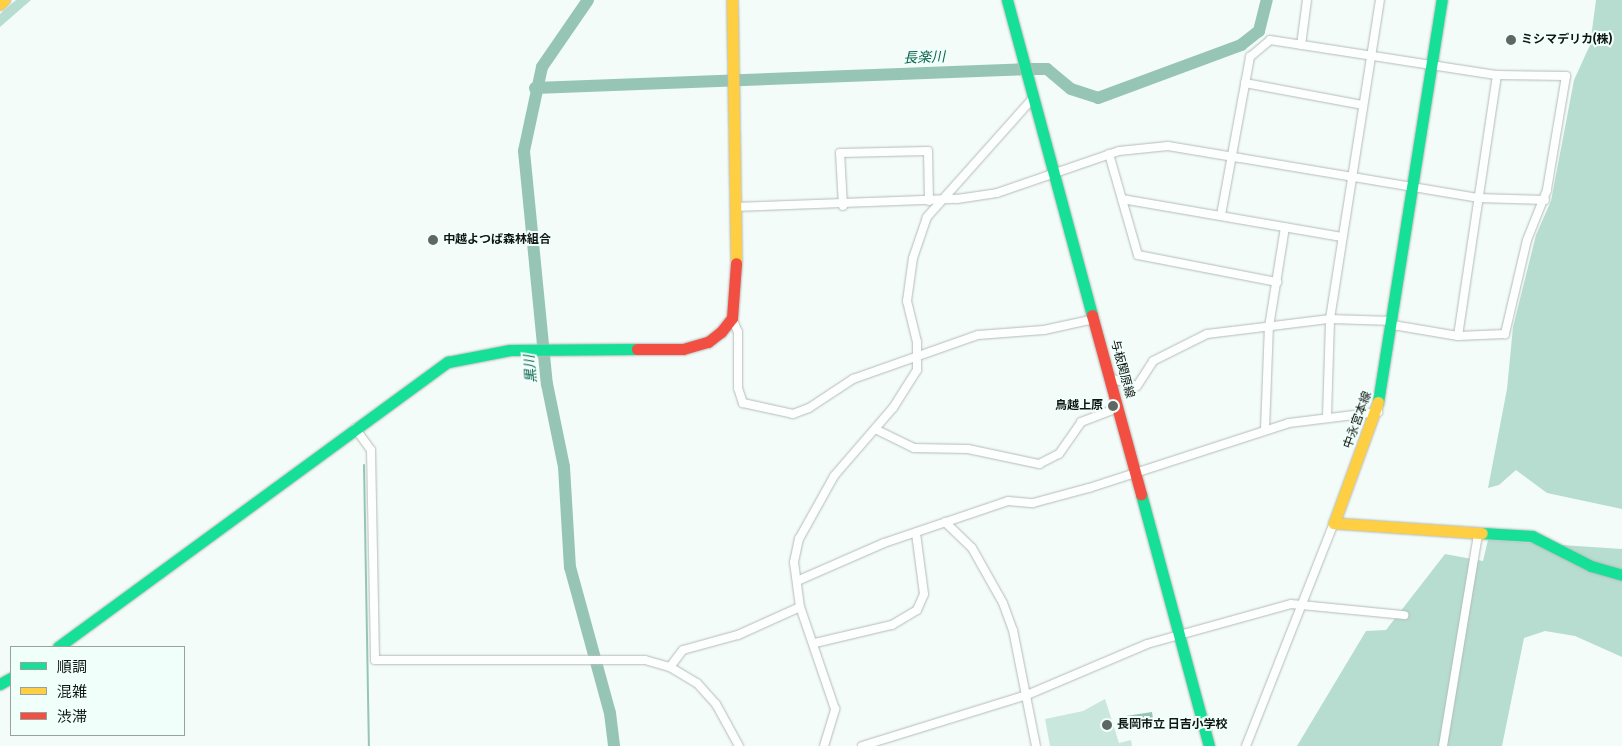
<!DOCTYPE html>
<meta charset="utf-8">
<style>
body{margin:0}
#map{position:relative;width:1622px;height:746px;overflow:hidden;background:#f4fcf9;font-family:"Fira Sans Condensed","Noto Sans JP",sans-serif}
div>[style]{position:absolute}
.green>*{inset:0;background:#c9e7dc}
.forest>*{inset:0;background:#b6ddd0}
.water>*{inset:0;background:#96c5b6}
.stream>*{height:2px;margin:-1px;padding:0 1px;transform-origin:1px;border-radius:1px;background:#96c5b6}
.river>*{height:12px;margin:-6px;padding:0 6px;transform-origin:6px;border-radius:6px;background:#96c5b6}
.roads{filter:drop-shadow(0 0 1px #b4bbb8) drop-shadow(0 0 1px #b4bbb8)}
.street>*{height:8px;margin:-4px;padding:0 4px;transform-origin:4px;border-radius:4px;background:#fdfffe}
.fast>*{height:11px;margin:-5.5px;padding:0 5.5px;transform-origin:5.5px;border-radius:5.5px;background:#16e098}
.slow>*{height:11px;margin:-5.5px;padding:0 5.5px;transform-origin:5.5px;border-radius:5.5px;background:#ffcf43}
.jam>*{height:11px;margin:-5.5px;padding:0 5.5px;transform-origin:5.5px;border-radius:5.5px;background:#f24e42}
.dots>*{width:14px;height:14px;translate:-50% -50%;box-sizing:border-box;border:2px solid #f1fffa;border-radius:50%}
span{translate:-50% -50%;white-space:nowrap;text-align:center;line-height:1.15;-webkit-text-stroke:4px #f1fffa;paint-order:stroke}
.poi-label{font-size:12px;color:#0f1714;font-weight:700}
.left{translate:0 -50%;text-align:left}
.right{translate:-100% -50%;text-align:right}
.street-label{font-size:12px;color:#0f1714}
.water-label{font-size:14px;color:#0e644f;font-style:italic}
.legend{position:absolute;left:10px;top:646px;width:175px;height:90px;box-sizing:border-box;background:#f1fffa;border:1px solid #97a29e;margin:0;padding:6px 9px;list-style:none;font-size:15px;color:#0f1714}
.legend li{display:flex;align-items:center;gap:10px;height:25px}
.legend b{width:25px;border:1px solid #97a29e}
</style>
<div id="map">
<div class="green">
<div style="clip-path:polygon(1105px 699px,1119px 743px,1131px 740px,1132px 746px,1050px 746px,1045px 719px,1083px 711px)"></div>
</div>
<div class="forest">
<div style="clip-path:polygon(16px 0,31px 0,0 27px,0 14px)"></div>
<div style="clip-path:polygon(1596px 0,1622px 0,1622px 509px,1547px 493px,1516px 470px,1499px 485px,1488px 488px,1507px 389px,1513px 327px,1536px 235px,1551px 201px,1574px 80px,1590px 45px)"></div>
<div style="clip-path:polygon(1488px 540px,1622px 549px,1622px 657px,1575px 636px,1545px 631px,1524px 638px,1502px 746px,1297px 746px,1366px 631px,1386px 630px,1445px 554px,1483px 561px)"></div>
</div>
<div class="water">
<div style="clip-path:polygon(1152px 712px,1154px 726px,1128px 730px,1126px 716px)"></div>
</div>
<div class="stream">
<div style="left:364px;top:465px;width:281px;rotate:89deg"></div>
</div>
<div class="river">
<div style="left:588px;top:0;width:81px;rotate:124.5deg"></div>
<div style="left:542px;top:67px;width:86px;rotate:102.1deg"></div>
<div style="left:524px;top:151px;width:234px;rotate:84.4deg"></div>
<div style="left:547px;top:384px;width:85px;rotate:78.4deg"></div>
<div style="left:564px;top:467px;width:100px;rotate:86.6deg"></div>
<div style="left:570px;top:567px;width:151px;rotate:74.7deg"></div>
<div style="left:610px;top:713px;width:33px;rotate:83deg"></div>
<div style="left:535px;top:88px;width:485px;rotate:-2.2deg"></div>
<div style="left:1020px;top:69px;width:27px"></div>
<div style="left:1047px;top:69px;width:31px;rotate:40deg"></div>
<div style="left:1071px;top:89px;width:28px;rotate:18deg"></div>
<div style="left:1098px;top:98px;width:153px;rotate:-20.3deg"></div>
<div style="left:1241px;top:45px;width:23px;rotate:-38deg"></div>
<div style="left:1259px;top:31px;width:32px;rotate:-76deg"></div>
</div>
<div class="roads">
<div class="street">
<div style="left:1301px;top:45px;width:45px;rotate:-82.4deg"></div>
<div style="left:1245px;top:83px;width:119px;rotate:10.6deg"></div>
<div style="left:1109px;top:154px;width:105px;rotate:74deg"></div>
<div style="left:1138px;top:255px;width:142px;rotate:11deg"></div>
<div style="left:1122px;top:199px;width:223px;rotate:9.8deg"></div>
<div style="left:843px;top:206px;width:53px;rotate:-93.2deg"></div>
<div style="left:840px;top:153px;width:88px;rotate:-1.3deg"></div>
<div style="left:928px;top:151px;width:50px;rotate:88.9deg"></div>
<div style="left:735px;top:207px;width:222px;rotate:-2.1deg"></div>
<div style="left:957px;top:199px;width:40px;rotate:-8.5deg"></div>
<div style="left:997px;top:193px;width:129px;rotate:-19deg"></div>
<div style="left:1119px;top:151px;width:49px;rotate:-5.8deg"></div>
<div style="left:1168px;top:146px;width:314px;rotate:9.5deg"></div>
<div style="left:1478px;top:198px;width:67px;rotate:1.7deg"></div>
<div style="left:1221px;top:215px;width:161px;rotate:-79.6deg"></div>
<div style="left:1250px;top:57px;width:26px;rotate:-40deg"></div>
<div style="left:1270px;top:40px;width:230px;rotate:8.8deg"></div>
<div style="left:1497px;top:75px;width:69px;rotate:0.8deg"></div>
<div style="left:1566px;top:76px;width:116px;rotate:99.5deg"></div>
<div style="left:1547px;top:190px;width:54px;rotate:111.8deg"></div>
<div style="left:1527px;top:240px;width:97px;rotate:103.2deg"></div>
<div style="left:1505px;top:334px;width:47px;rotate:177.6deg"></div>
<div style="left:1458px;top:336px;width:66px;rotate:-170.4deg"></div>
<div style="left:732px;top:318px;width:15px;rotate:67deg"></div>
<div style="left:738px;top:332px;width:56px;rotate:90deg"></div>
<div style="left:738px;top:388px;width:16px;rotate:72deg"></div>
<div style="left:743px;top:403px;width:51px;rotate:12.4deg"></div>
<div style="left:793px;top:414px;width:17px;rotate:-21deg"></div>
<div style="left:809px;top:408px;width:53px;rotate:-33.4deg"></div>
<div style="left:853px;top:379px;width:133px;rotate:-19.4deg"></div>
<div style="left:978px;top:335px;width:66px;rotate:-4.3deg"></div>
<div style="left:1044px;top:330px;width:51px;rotate:-12.4deg"></div>
<div style="left:1458px;top:336px;width:264px;rotate:-81.5deg"></div>
<div style="left:1110px;top:378px;width:28px;rotate:17deg"></div>
<div style="left:1137px;top:386px;width:30px;rotate:-57deg"></div>
<div style="left:1153px;top:361px;width:60px;rotate:-26.6deg"></div>
<div style="left:1207px;top:334px;width:124px;rotate:-7deg"></div>
<div style="left:1330px;top:319px;width:63px;rotate:1.8deg"></div>
<div style="left:1327px;top:416px;width:97px;rotate:-88.2deg"></div>
<div style="left:1330px;top:319px;width:323px;rotate:-81.1deg"></div>
<div style="left:355px;top:428px;width:27px;rotate:54deg"></div>
<div style="left:371px;top:450px;width:210px;rotate:88.9deg"></div>
<div style="left:375px;top:660px;width:270px"></div>
<div style="left:645px;top:660px;width:26px;rotate:16deg"></div>
<div style="left:670px;top:667px;width:31px;rotate:31deg"></div>
<div style="left:697px;top:683px;width:28px;rotate:48deg"></div>
<div style="left:716px;top:704px;width:48px;rotate:61.3deg"></div>
<div style="left:875px;top:429px;width:43px;rotate:26deg"></div>
<div style="left:914px;top:448px;width:54px;rotate:1.1deg"></div>
<div style="left:968px;top:449px;width:73px;rotate:11.9deg"></div>
<div style="left:1039px;top:464px;width:22px;rotate:-27deg"></div>
<div style="left:1059px;top:454px;width:39px;rotate:-55deg"></div>
<div style="left:1081px;top:422px;width:40px;rotate:-21deg"></div>
<div style="left:1265px;top:429px;width:102px;rotate:-87.8deg"></div>
<div style="left:1269px;top:327px;width:101px;rotate:-80.9deg"></div>
<div style="left:945px;top:522px;width:37px;rotate:44deg"></div>
<div style="left:972px;top:548px;width:63px;rotate:60.6deg"></div>
<div style="left:1003px;top:603px;width:29px;rotate:70deg"></div>
<div style="left:1013px;top:630px;width:118px;rotate:78.8deg"></div>
<div style="left:797px;top:581px;width:95px;rotate:-23.6deg"></div>
<div style="left:884px;top:543px;width:131px;rotate:-18.7deg"></div>
<div style="left:1008px;top:501px;width:25px;rotate:5deg"></div>
<div style="left:1033px;top:503px;width:58px;rotate:-15deg"></div>
<div style="left:1089px;top:488px;width:210px;rotate:-18deg"></div>
<div style="left:1289px;top:423px;width:90px;rotate:-7deg"></div>
<div style="left:815px;top:643px;width:79px;rotate:-13.2deg"></div>
<div style="left:892px;top:625px;width:29px;rotate:-31deg"></div>
<div style="left:917px;top:610px;width:17px;rotate:-66deg"></div>
<div style="left:924px;top:594px;width:62px;rotate:-97.5deg"></div>
<div style="left:670px;top:667px;width:21px;rotate:-53deg"></div>
<div style="left:683px;top:650px;width:57px;rotate:-15.3deg"></div>
<div style="left:738px;top:635px;width:68px;rotate:-24.3deg"></div>
<div style="left:824px;top:746px;width:39px;rotate:-73deg"></div>
<div style="left:835px;top:709px;width:108px;rotate:-108.9deg"></div>
<div style="left:800px;top:607px;width:45px;rotate:-97.6deg"></div>
<div style="left:794px;top:562px;width:24px;rotate:-78deg"></div>
<div style="left:799px;top:539px;width:72px;rotate:-60.9deg"></div>
<div style="left:834px;top:476px;width:90px;rotate:-49.1deg"></div>
<div style="left:893px;top:408px;width:45px;rotate:-57.7deg"></div>
<div style="left:917px;top:370px;width:28px;rotate:-90deg"></div>
<div style="left:917px;top:342px;width:42px;rotate:-103.7deg"></div>
<div style="left:907px;top:301px;width:43px;rotate:-82.1deg"></div>
<div style="left:913px;top:258px;width:43px;rotate:-71.1deg"></div>
<div style="left:927px;top:217px;width:159px;rotate:-48.3deg"></div>
<div style="left:862px;top:746px;width:173px;rotate:-17.2deg"></div>
<div style="left:1027px;top:695px;width:130px;rotate:-23deg"></div>
<div style="left:1147px;top:644px;width:149px;rotate:-15.5deg"></div>
<div style="left:1291px;top:604px;width:114px;rotate:5.6deg"></div>
<div style="left:1246px;top:746px;width:240px;rotate:-68.5deg"></div>
<div style="left:1443px;top:746px;width:215px;rotate:-80.6deg"></div>
</div>
<div class="fast">
<div style="left:1007px;top:0;width:326px;rotate:74.9deg"></div>
<div style="left:1378px;top:402px;width:407px;rotate:-81deg"></div>
<div style="left:1141px;top:494px;width:261px;rotate:74.9deg"></div>
<div style="left:1482px;top:533px;width:50px;rotate:3.4deg"></div>
<div style="left:1532px;top:536px;width:66px;rotate:27deg"></div>
<div style="left:1591px;top:566px;width:32px;rotate:16deg"></div>
<div style="left:58px;top:647px;width:483px;rotate:-36.2deg"></div>
<div style="left:448px;top:362px;width:63px;rotate:-11deg"></div>
<div style="left:510px;top:350px;width:127px;rotate:-0.5deg"></div>
<div style="left:0;top:684px;width:13px;rotate:-29deg"></div>
</div>
<div class="slow">
<div style="left:732px;top:0;width:263px;rotate:89.1deg"></div>
<div style="left:0;top:4px;width:6px;rotate:-45deg"></div>
<div style="left:1378px;top:402px;width:129px;rotate:110deg"></div>
<div style="left:1334px;top:523px;width:148px;rotate:3.9deg"></div>
</div>
<div class="jam">
<div style="left:1092px;top:315px;width:186px;rotate:74.7deg"></div>
<div style="left:637px;top:349px;width:46px"></div>
<div style="left:683px;top:349px;width:26px;rotate:-16deg"></div>
<div style="left:708px;top:342px;width:16px;rotate:-38deg"></div>
<div style="left:721px;top:332px;width:18px;rotate:-52deg"></div>
<div style="left:732px;top:318px;width:55px;rotate:-85.8deg"></div>
</div>
</div>
<div class="dots">
<div style="left:1511px;top:40px;background:#5f6764"></div>
<div style="left:433px;top:240px;background:#5f6764"></div>
<div style="left:1113px;top:406px;background:#5f6764"></div>
<div style="left:1107px;top:725px;background:#5f6764"></div>
</div>
<div class="poi-label">
<span class="left" style="left:1521px;top:40px">ミシマデリカ(株)</span>
<span class="left" style="left:443px;top:240px">中越よつば森林組合</span>
<span class="right" style="left:1103px;top:406px">鳥越上原</span>
<span class="left" style="left:1117px;top:725px">長岡市立 日吉小学校</span>
</div>
<div class="street-label">
<span style="left:1122px;top:369px;rotate:75deg">与板関原線</span>
<span style="left:1358px;top:420px;rotate:-70deg">中永宮本線</span>
</div>
<div class="water-label">
<span style="left:924px;top:58px;rotate:-2deg">長楽川</span>
<span style="left:531px;top:369px;rotate:-95deg">黒川</span>
</div>
<ul class="legend">
<li><b style="height:6px;background:#16e098"></b>順調</li>
<li><b style="height:6px;background:#ffcf43"></b>混雑</li>
<li><b style="height:6px;background:#f24e42"></b>渋滞</li>
</ul>
</div>
